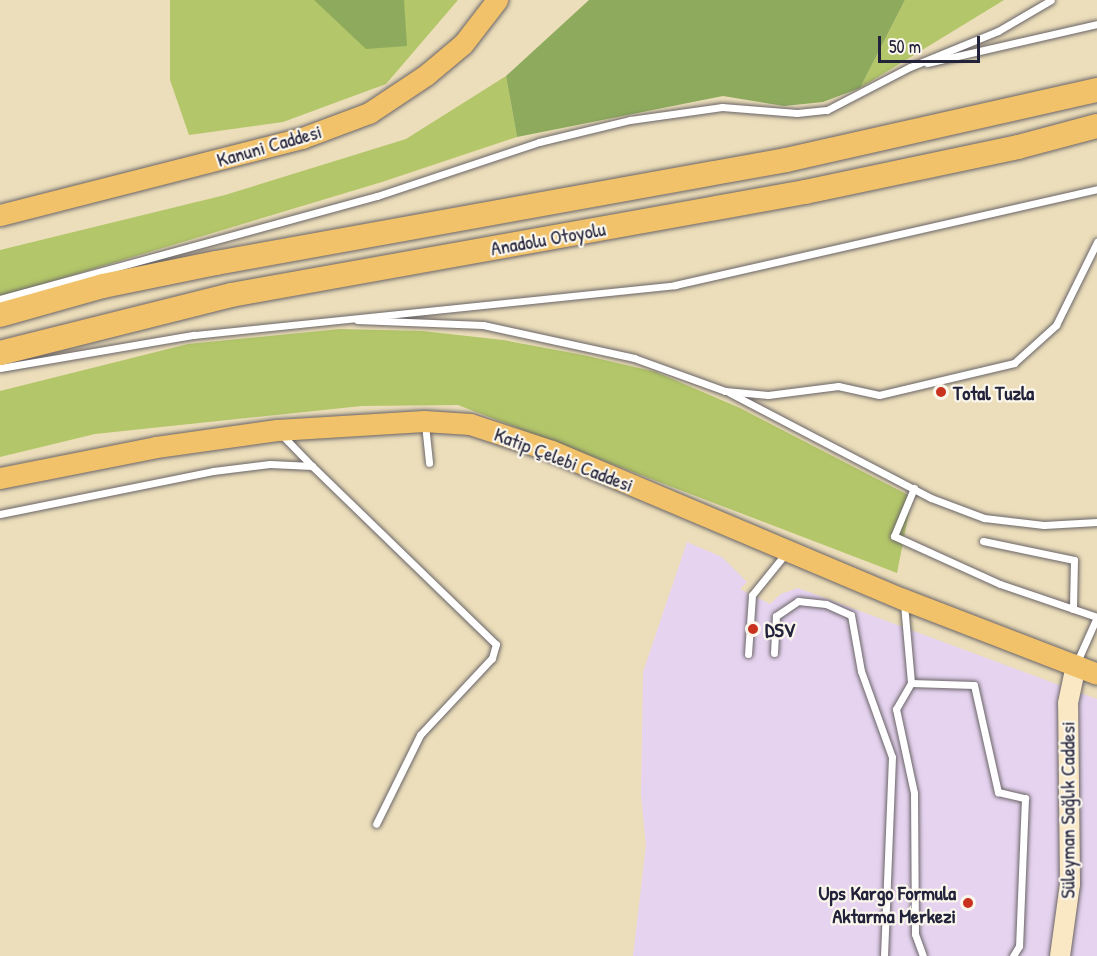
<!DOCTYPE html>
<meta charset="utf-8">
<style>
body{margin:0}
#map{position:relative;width:1097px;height:956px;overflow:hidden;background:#ecdeba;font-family:"Patrick Hand",sans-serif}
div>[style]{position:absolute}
.built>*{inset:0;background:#e6d3f0}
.green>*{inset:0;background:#b3c669}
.forest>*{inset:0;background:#8eab5d}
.roads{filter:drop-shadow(0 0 2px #696467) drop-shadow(0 0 2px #696467)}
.lane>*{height:7px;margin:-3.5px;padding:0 3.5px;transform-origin:3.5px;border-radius:3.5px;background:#fff}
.secondary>*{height:20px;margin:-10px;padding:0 10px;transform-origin:10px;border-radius:10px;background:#fae7c3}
.primary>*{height:21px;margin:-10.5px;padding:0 10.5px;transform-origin:10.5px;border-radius:10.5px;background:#f2c26a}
.highway>*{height:24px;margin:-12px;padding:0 12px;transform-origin:12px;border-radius:12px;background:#f2c26a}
.dots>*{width:16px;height:16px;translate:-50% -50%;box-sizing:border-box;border:3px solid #fbf7ec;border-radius:50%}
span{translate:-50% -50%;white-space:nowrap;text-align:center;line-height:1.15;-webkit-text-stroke:4.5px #fbf7ec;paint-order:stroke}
.street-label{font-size:20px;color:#22223b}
.poi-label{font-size:20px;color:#22223b;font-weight:700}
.left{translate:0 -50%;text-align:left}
.right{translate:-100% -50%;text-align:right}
.scale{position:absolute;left:878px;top:36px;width:102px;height:27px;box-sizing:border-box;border:3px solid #22223b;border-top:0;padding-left:8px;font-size:18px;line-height:21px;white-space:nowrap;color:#22223b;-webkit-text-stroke:4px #fbf7ec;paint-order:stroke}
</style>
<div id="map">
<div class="built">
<div style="clip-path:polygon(687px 542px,722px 557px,747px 582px,740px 589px,770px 604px,781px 594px,798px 588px,1097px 699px,1097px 956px,633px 956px,646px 845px,641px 795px,643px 672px)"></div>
</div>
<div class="green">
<div style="clip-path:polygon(170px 0,458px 0,386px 84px,283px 122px,189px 135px,170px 80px)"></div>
<div style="clip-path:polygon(905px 0,1004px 0,860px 88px)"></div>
<div style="clip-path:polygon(506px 76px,517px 137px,382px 182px,0 297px,0 250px,225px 195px,406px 139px)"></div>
<div style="clip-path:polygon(340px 329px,422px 331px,503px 340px,583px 355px,656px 372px,740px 408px,912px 497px,897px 573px,458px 405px,362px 406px,95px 434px,0 457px,0 391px,188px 344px)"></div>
</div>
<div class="forest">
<div style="clip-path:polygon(314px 0,404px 0,407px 46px,366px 49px)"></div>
<div style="clip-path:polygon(589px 0,905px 0,860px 88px,823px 102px,784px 106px,723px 96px,517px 137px,506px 76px)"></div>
</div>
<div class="roads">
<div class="lane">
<div style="left:927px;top:63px;width:174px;rotate:-12.9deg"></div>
<div style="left:0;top:299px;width:391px;rotate:-15.3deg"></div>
<div style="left:377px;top:196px;width:171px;rotate:-18.4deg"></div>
<div style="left:539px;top:142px;width:94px;rotate:-13.6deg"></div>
<div style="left:630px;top:120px;width:93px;rotate:-8deg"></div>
<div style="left:722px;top:107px;width:75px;rotate:4.6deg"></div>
<div style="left:797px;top:113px;width:30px;rotate:-6deg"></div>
<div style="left:827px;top:110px;width:93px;rotate:-27.4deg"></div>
<div style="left:910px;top:67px;width:95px;rotate:-22.2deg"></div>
<div style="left:998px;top:31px;width:61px;rotate:-30.3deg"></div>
<div style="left:357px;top:320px;width:126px;rotate:2.3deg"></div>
<div style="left:483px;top:325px;width:155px;rotate:12.3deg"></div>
<div style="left:634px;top:358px;width:97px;rotate:19.9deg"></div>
<div style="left:725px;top:391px;width:43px;rotate:5.3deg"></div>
<div style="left:768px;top:395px;width:71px;rotate:-7.3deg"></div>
<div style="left:838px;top:386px;width:42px;rotate:12.4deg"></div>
<div style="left:879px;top:395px;width:139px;rotate:-13.3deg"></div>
<div style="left:1014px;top:363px;width:57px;rotate:-42.1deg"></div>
<div style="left:1056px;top:325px;width:93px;rotate:-63.7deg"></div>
<div style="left:0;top:368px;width:197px;rotate:-9.7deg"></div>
<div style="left:194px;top:335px;width:484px;rotate:-5.9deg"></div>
<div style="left:675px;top:285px;width:433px;rotate:-12.8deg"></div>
<div style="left:730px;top:393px;width:227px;rotate:27.6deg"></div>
<div style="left:931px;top:498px;width:57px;rotate:20.7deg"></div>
<div style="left:984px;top:518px;width:60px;rotate:6.7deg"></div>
<div style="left:1044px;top:525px;width:53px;rotate:-3.2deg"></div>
<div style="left:425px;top:424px;width:39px;rotate:84deg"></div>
<div style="left:281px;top:434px;width:45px;rotate:45.9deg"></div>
<div style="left:914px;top:488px;width:52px;rotate:112.6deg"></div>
<div style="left:894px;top:536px;width:116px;rotate:24.4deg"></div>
<div style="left:1000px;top:584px;width:102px;rotate:18.8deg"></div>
<div style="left:0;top:514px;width:217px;rotate:-11.4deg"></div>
<div style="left:213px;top:471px;width:57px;rotate:-7deg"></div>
<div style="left:270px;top:464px;width:42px;rotate:2.7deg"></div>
<div style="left:312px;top:466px;width:256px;rotate:44.1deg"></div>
<div style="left:496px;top:644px;width:15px;rotate:106deg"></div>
<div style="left:492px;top:658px;width:105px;rotate:133.1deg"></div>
<div style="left:420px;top:735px;width:99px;rotate:116.3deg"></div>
<div style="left:983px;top:541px;width:93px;rotate:11.8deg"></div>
<div style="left:1074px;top:560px;width:49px;rotate:91.2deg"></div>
<div style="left:904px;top:604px;width:79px;rotate:84.9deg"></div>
<div style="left:911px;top:683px;width:63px;rotate:1.8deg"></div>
<div style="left:974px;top:685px;width:110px;rotate:77.4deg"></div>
<div style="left:998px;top:792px;width:28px;rotate:13deg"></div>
<div style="left:1025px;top:798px;width:148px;rotate:92.3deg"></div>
<div style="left:1019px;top:946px;width:12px;rotate:121deg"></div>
<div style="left:774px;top:653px;width:37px;rotate:-87deg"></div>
<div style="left:776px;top:616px;width:27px;rotate:-34deg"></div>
<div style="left:798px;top:601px;width:28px;rotate:6deg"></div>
<div style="left:826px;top:604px;width:27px;rotate:24deg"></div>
<div style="left:851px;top:615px;width:57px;rotate:79.9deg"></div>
<div style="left:861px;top:671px;width:91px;rotate:70.2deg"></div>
<div style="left:892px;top:757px;width:199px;rotate:92.3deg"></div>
<div style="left:748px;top:654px;width:59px;rotate:-86.1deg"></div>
<div style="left:752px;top:595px;width:54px;rotate:-51deg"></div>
<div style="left:1076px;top:664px;width:51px;rotate:-65.9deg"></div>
<div style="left:911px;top:683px;width:30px;rotate:120deg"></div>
<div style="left:896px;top:709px;width:86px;rotate:77.9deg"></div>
<div style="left:914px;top:793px;width:141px;rotate:89.6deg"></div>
<div style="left:915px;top:934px;width:23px;rotate:70deg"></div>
</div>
<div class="secondary">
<div style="left:1060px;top:956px;width:73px;rotate:-82.1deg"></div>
<div style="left:1070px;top:884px;width:181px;rotate:-90.6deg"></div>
<div style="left:1068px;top:703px;width:39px;rotate:-78deg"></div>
</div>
<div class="primary">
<div style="left:0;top:215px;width:312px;rotate:-14.3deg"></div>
<div style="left:302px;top:138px;width:72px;rotate:-20.5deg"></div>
<div style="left:369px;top:113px;width:69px;rotate:-33.7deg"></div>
<div style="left:426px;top:75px;width:48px;rotate:-40deg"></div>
<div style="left:463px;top:44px;width:56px;rotate:-52.3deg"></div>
<div style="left:0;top:478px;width:159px;rotate:-11.2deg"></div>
<div style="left:156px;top:447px;width:122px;rotate:-8deg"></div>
<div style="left:277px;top:430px;width:147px;rotate:-3.5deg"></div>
<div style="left:424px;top:421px;width:46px;rotate:3.7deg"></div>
<div style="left:470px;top:424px;width:86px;rotate:18.2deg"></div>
<div style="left:552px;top:451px;width:381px;rotate:22.9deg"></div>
<div style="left:903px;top:599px;width:208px;rotate:21.1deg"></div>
</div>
<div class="highway">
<div style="left:0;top:315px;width:107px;rotate:-15.7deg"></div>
<div style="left:103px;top:286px;width:115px;rotate:-11.5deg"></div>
<div style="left:216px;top:263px;width:579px;rotate:-10.24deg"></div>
<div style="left:786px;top:160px;width:319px;rotate:-12.7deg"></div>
<div style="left:0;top:353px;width:238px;rotate:-14.1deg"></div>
<div style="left:231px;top:295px;width:583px;rotate:-10.17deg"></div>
<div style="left:805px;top:192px;width:218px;rotate:-11.9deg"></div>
<div style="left:1018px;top:147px;width:82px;rotate:-14.9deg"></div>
</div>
</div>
<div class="dots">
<div style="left:941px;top:392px;background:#c8321e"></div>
<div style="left:753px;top:629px;background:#c8321e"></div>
<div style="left:968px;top:903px;background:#c8321e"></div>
</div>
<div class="street-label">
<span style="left:269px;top:145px;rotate:-16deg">Kanuni Caddesi</span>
<span style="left:548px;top:238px;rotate:-10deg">Anadolu Otoyolu</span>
<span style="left:564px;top:459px;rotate:21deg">Katip Çelebi Caddesi</span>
<span style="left:1067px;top:810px;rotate:-90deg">Süleyman Sağlık Caddesi</span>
</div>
<div class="poi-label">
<span class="left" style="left:953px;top:392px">Total Tuzla</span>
<span class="left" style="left:765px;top:629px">DSV</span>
<span class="right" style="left:956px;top:904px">Ups Kargo Formula<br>Aktarma Merkezi</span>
</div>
<div class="scale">50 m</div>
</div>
